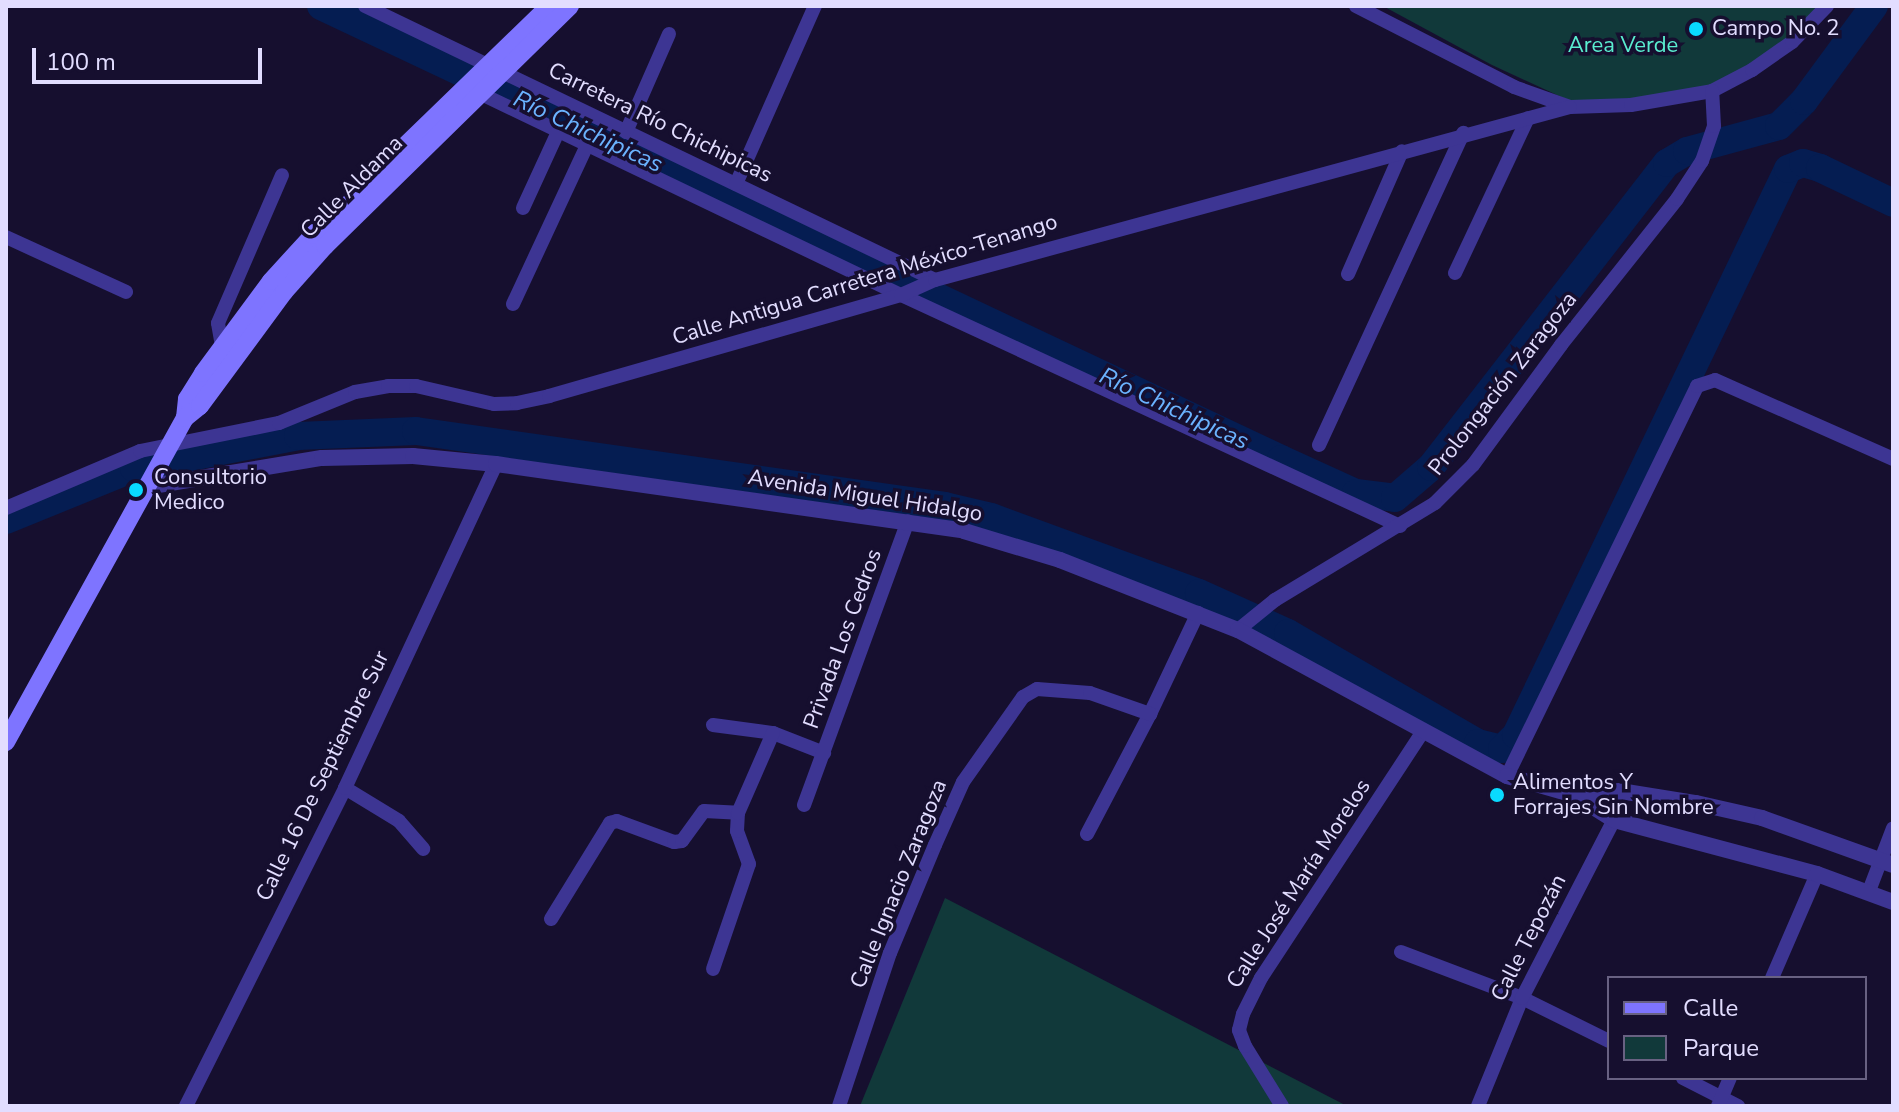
<!DOCTYPE html>
<meta charset="utf-8">
<style>
body{margin:0}
#map{position:relative;width:1899px;height:1112px;overflow:hidden;background:#160f2f;font-family:"Nunito Sans",sans-serif}
div>[style]{position:absolute}
.green>*{inset:0;background:#11393a}
.river>*{height:28px;margin:-14px;padding:0 14px;transform-origin:14px;border-radius:14px;background:#051d52}
.minor>*{height:14px;margin:-7px;padding:0 7px;transform-origin:7px;border-radius:7px;background:#3d3593}
.tertiary>*{height:16px;margin:-8px;padding:0 8px;transform-origin:8px;border-radius:8px;background:#3d3593}
.secondary>*{height:18px;margin:-9px;padding:0 9px;transform-origin:9px;border-radius:9px;background:#7e74ff}
.dots>*{width:22px;height:22px;translate:-50% -50%;box-sizing:border-box;border:4px solid #160f2f;border-radius:50%}
span{translate:-50% -50%;white-space:nowrap;text-align:center;line-height:1.15;-webkit-text-stroke:7px #160f2f;paint-order:stroke}
.poi-label{font-size:22px;color:#e2ddff}
.left{translate:0 -50%;text-align:left}
.park-label{font-size:22px;color:#5aedd0}
.street-label{font-size:22px;color:#e2ddff}
.water-label{font-size:24px;color:#6bb3ff;font-style:italic}
.frame{position:absolute;inset:0;border:8px solid #e2ddff;pointer-events:none}
.legend{position:absolute;left:1607px;top:976px;width:260px;height:104px;box-sizing:border-box;background:#160f2f;border:2px solid #686182;margin:0;padding:10px 14px;list-style:none;font-size:24px;color:#e2ddff}
.legend li{display:flex;align-items:center;gap:16px;height:40px}
.legend b{width:40px;border:2px solid #686182}
.scale{position:absolute;left:32px;top:48px;width:230px;height:36px;box-sizing:border-box;border:4px solid #e2ddff;border-top:0;padding-left:10px;font-size:24px;line-height:28px;white-space:nowrap;color:#e2ddff;-webkit-text-stroke:6px #160f2f;paint-order:stroke}
</style>
<div id="map">
<div class="green">
<div style="clip-path:polygon(1383px 6px,1822px 6px,1790px 39px,1751px 67px,1709px 87px,1631px 101px,1570px 101px,1492px 65px)"></div>
<div style="clip-path:polygon(945px 898px,1347px 1106px,860px 1106px)"></div>
</div>
<div class="river">
<div style="left:321px;top:6px;width:1062px;rotate:25.26deg"></div>
<div style="left:1281px;top:459px;width:82px;rotate:24.4deg"></div>
<div style="left:1356px;top:493px;width:39px;rotate:7deg"></div>
<div style="left:1395px;top:498px;width:48px;rotate:-40.7deg"></div>
<div style="left:1431px;top:467px;width:385px;rotate:-52.2deg"></div>
<div style="left:1667px;top:163px;width:23px;rotate:-31deg"></div>
<div style="left:1687px;top:151px;width:95px;rotate:-15.2deg"></div>
<div style="left:1779px;top:126px;width:35px;rotate:-45deg"></div>
<div style="left:1804px;top:101px;width:118px;rotate:-53.6deg"></div>
<div style="left:6px;top:520px;width:138px;rotate:-22.1deg"></div>
<div style="left:134px;top:468px;width:167px;rotate:-11deg"></div>
<div style="left:298px;top:436px;width:118px;rotate:-2.4deg"></div>
<div style="left:416px;top:431px;width:534px;rotate:8.07deg"></div>
<div style="left:945px;top:506px;width:47px;rotate:13.4deg"></div>
<div style="left:991px;top:517px;width:221px;rotate:20.1deg"></div>
<div style="left:1199px;top:593px;width:98px;rotate:24.2deg"></div>
<div style="left:1288px;top:633px;width:220px;rotate:30.1deg"></div>
<div style="left:1478px;top:743px;width:25px;rotate:14deg"></div>
<div style="left:1502px;top:749px;width:20px;rotate:-45deg"></div>
<div style="left:1516px;top:735px;width:628px;rotate:-64.33deg"></div>
<div style="left:1788px;top:169px;width:16px;rotate:-22deg"></div>
<div style="left:1803px;top:163px;width:18px;rotate:16deg"></div>
<div style="left:1820px;top:168px;width:81px;rotate:25.6deg"></div>
</div>
<div class="minor">
<div style="left:365px;top:6px;width:632px;rotate:25.67deg"></div>
<div style="left:1356px;top:6px;width:178px;rotate:27.1deg"></div>
<div style="left:1514px;top:87px;width:59px;rotate:19.7deg"></div>
<div style="left:1570px;top:107px;width:61px;rotate:-1.9deg"></div>
<div style="left:1631px;top:105px;width:82px;rotate:-9.8deg"></div>
<div style="left:1712px;top:91px;width:45px;rotate:-27.7deg"></div>
<div style="left:1752px;top:70px;width:49px;rotate:-35deg"></div>
<div style="left:1792px;top:42px;width:50px;rotate:-45.8deg"></div>
<div style="left:473px;top:90px;width:475px;rotate:25.6deg"></div>
<div style="left:901px;top:295px;width:550px;rotate:24.84deg"></div>
<div style="left:626px;top:132px;width:107px;rotate:-66.3deg"></div>
<div style="left:736px;top:184px;width:195px;rotate:-66.1deg"></div>
<div style="left:523px;top:208px;width:84px;rotate:-65.3deg"></div>
<div style="left:6px;top:237px;width:132px;rotate:24.6deg"></div>
<div style="left:1455px;top:273px;width:171px;rotate:-64.8deg"></div>
<div style="left:1348px;top:274px;width:134px;rotate:-66.3deg"></div>
<div style="left:513px;top:304px;width:175px;rotate:-65deg"></div>
<div style="left:222px;top:346px;width:23px;rotate:-100deg"></div>
<div style="left:218px;top:323px;width:161px;rotate:-66.6deg"></div>
<div style="left:1319px;top:445px;width:344px;rotate:-65.2deg"></div>
<div style="left:6px;top:508px;width:146px;rotate:-23deg"></div>
<div style="left:140px;top:451px;width:142px;rotate:-11.4deg"></div>
<div style="left:279px;top:423px;width:82px;rotate:-22.2deg"></div>
<div style="left:355px;top:392px;width:34px;rotate:-10deg"></div>
<div style="left:388px;top:386px;width:28px"></div>
<div style="left:416px;top:386px;width:80px;rotate:13deg"></div>
<div style="left:494px;top:404px;width:23px;rotate:-2deg"></div>
<div style="left:517px;top:403px;width:33px;rotate:-12deg"></div>
<div style="left:549px;top:396px;width:366px;rotate:-16deg"></div>
<div style="left:901px;top:295px;width:37px;rotate:-24deg"></div>
<div style="left:935px;top:280px;width:658px;rotate:-15.24deg"></div>
<div style="left:1238px;top:630px;width:48px;rotate:-39deg"></div>
<div style="left:1275px;top:600px;width:187px;rotate:-31.2deg"></div>
<div style="left:1435px;top:503px;width:54px;rotate:-45deg"></div>
<div style="left:1473px;top:465px;width:149px;rotate:-53.7deg"></div>
<div style="left:1561px;top:345px;width:186px;rotate:-51.5deg"></div>
<div style="left:1677px;top:199px;width:45px;rotate:-56.7deg"></div>
<div style="left:1702px;top:161px;width:37px;rotate:-71deg"></div>
<div style="left:1714px;top:126px;width:35px;rotate:-93deg"></div>
<div style="left:713px;top:725px;width:61px;rotate:7.6deg"></div>
<div style="left:773px;top:733px;width:55px;rotate:21.4deg"></div>
<div style="left:1507px;top:776px;width:434px;rotate:-64deg"></div>
<div style="left:1697px;top:386px;width:19px;rotate:-18deg"></div>
<div style="left:1715px;top:380px;width:195px;rotate:23.9deg"></div>
<div style="left:345px;top:788px;width:63px;rotate:31.4deg"></div>
<div style="left:399px;top:821px;width:37px;rotate:49deg"></div>
<div style="left:804px;top:805px;width:302px;rotate:-69.9deg"></div>
<div style="left:1087px;top:834px;width:136px;rotate:-62.3deg"></div>
<div style="left:1150px;top:714px;width:112px;rotate:-64.6deg"></div>
<div style="left:1869px;top:891px;width:67px;rotate:-69.1deg"></div>
<div style="left:551px;top:919px;width:113px;rotate:-58.4deg"></div>
<div style="left:610px;top:823px;width:7px;rotate:-16deg"></div>
<div style="left:617px;top:821px;width:61px;rotate:20.2deg"></div>
<div style="left:674px;top:842px;width:8px;rotate:-7deg"></div>
<div style="left:682px;top:841px;width:37px;rotate:-54deg"></div>
<div style="left:704px;top:811px;width:34px;rotate:3deg"></div>
<div style="left:1401px;top:952px;width:129px;rotate:20.8deg"></div>
<div style="left:1522px;top:998px;width:97px;rotate:26.3deg"></div>
<div style="left:713px;top:969px;width:111px;rotate:-71.1deg"></div>
<div style="left:749px;top:864px;width:35px;rotate:-110deg"></div>
<div style="left:737px;top:831px;width:18px;rotate:-87deg"></div>
<div style="left:738px;top:813px;width:87px;rotate:-66.4deg"></div>
<div style="left:1772px;top:978px;width:113px;rotate:-66.6deg"></div>
<div style="left:1683px;top:1078px;width:62px;rotate:27deg"></div>
<div style="left:186px;top:1106px;width:356px;rotate:-63.4deg"></div>
<div style="left:345px;top:788px;width:357px;rotate:-65deg"></div>
<div style="left:839px;top:1106px;width:161px;rotate:-71.6deg"></div>
<div style="left:890px;top:953px;width:117px;rotate:-67.4deg"></div>
<div style="left:935px;top:845px;width:69px;rotate:-66deg"></div>
<div style="left:963px;top:782px;width:104px;rotate:-54.8deg"></div>
<div style="left:1023px;top:697px;width:16px;rotate:-30deg"></div>
<div style="left:1037px;top:689px;width:53px;rotate:4.3deg"></div>
<div style="left:1090px;top:693px;width:64px;rotate:19.3deg"></div>
<div style="left:1282px;top:1106px;width:70px;rotate:-121.7deg"></div>
<div style="left:1245px;top:1046px;width:17px;rotate:-111deg"></div>
<div style="left:1239px;top:1030px;width:16px;rotate:-76deg"></div>
<div style="left:1243px;top:1014px;width:40px;rotate:-63.4deg"></div>
<div style="left:1261px;top:978px;width:295px;rotate:-56.7deg"></div>
<div style="left:1478px;top:1106px;width:117px;rotate:-67.8deg"></div>
<div style="left:1522px;top:998px;width:200px;rotate:-62.7deg"></div>
<div style="left:1614px;top:820px;width:30px;rotate:-78deg"></div>
<div style="left:1718px;top:1106px;width:30px;rotate:-67deg"></div>
</div>
<div class="tertiary">
<div style="left:146px;top:487px;width:178px;rotate:-9.4deg"></div>
<div style="left:322px;top:458px;width:91px;rotate:-1.3deg"></div>
<div style="left:413px;top:456px;width:83px;rotate:5.5deg"></div>
<div style="left:496px;top:464px;width:473px;rotate:8.1deg"></div>
<div style="left:964px;top:531px;width:100px;rotate:16.8deg"></div>
<div style="left:1060px;top:560px;width:191px;rotate:21.5deg"></div>
<div style="left:1238px;top:630px;width:306px;rotate:28.5deg"></div>
<div style="left:1507px;top:776px;width:70px;rotate:15.8deg"></div>
<div style="left:1574px;top:795px;width:47px;rotate:32deg"></div>
<div style="left:1614px;top:820px;width:210px;rotate:14.9deg"></div>
<div style="left:1817px;top:874px;width:81px;rotate:20.2deg"></div>
<div style="left:1574px;top:795px;width:46px;rotate:-5deg"></div>
<div style="left:1620px;top:791px;width:77px;rotate:9deg"></div>
<div style="left:1696px;top:803px;width:68px;rotate:12.8deg"></div>
<div style="left:1762px;top:818px;width:139px;rotate:19.7deg"></div>
</div>
<div class="secondary">
<div style="left:185px;top:418px;width:19px;rotate:-84deg"></div>
<div style="left:187px;top:399px;width:31px;rotate:-58deg"></div>
<div style="left:203px;top:373px;width:114px;rotate:-53.5deg"></div>
<div style="left:271px;top:281px;width:62px;rotate:-47.6deg"></div>
<div style="left:313px;top:235px;width:329px;rotate:-44.1deg"></div>
<div style="left:6px;top:742px;width:370px;rotate:-61.1deg"></div>
<div style="left:185px;top:418px;width:19px;rotate:-39deg"></div>
<div style="left:200px;top:406px;width:142px;rotate:-53.6deg"></div>
<div style="left:284px;top:292px;width:62px;rotate:-48.3deg"></div>
<div style="left:325px;top:246px;width:343px;rotate:-44.4deg"></div>
</div>
<div class="dots">
<div style="left:1696px;top:29px;background:#09daff"></div>
<div style="left:136px;top:490px;background:#09daff"></div>
<div style="left:1497px;top:795px;background:#09daff"></div>
</div>
<div class="poi-label">
<span class="left" style="left:1712px;top:29px">Campo No. 2</span>
<span class="left" style="left:154px;top:490px">Consultorio<br>Medico</span>
<span class="left" style="left:1513px;top:795px">Alimentos Y<br>Forrajes Sin Nombre</span>
</div>
<div class="park-label">
<span style="left:1623px;top:46px">Area Verde</span>
</div>
<div class="street-label">
<span style="left:660px;top:123px;rotate:26deg">Carretera Río Chichipicas</span>
<span style="left:352px;top:187px;rotate:-45deg">Calle Aldama</span>
<span style="left:865px;top:280px;rotate:-17deg">Calle Antigua Carretera México-Tenango</span>
<span style="left:1503px;top:384px;rotate:-52deg">Prolongación Zaragoza</span>
<span style="left:865px;top:496px;rotate:9deg">Avenida Miguel Hidalgo</span>
<span style="left:843px;top:639px;rotate:-70deg">Privada Los Cedros</span>
<span style="left:323px;top:776px;rotate:-64deg">Calle 16 De Septiembre Sur</span>
<span style="left:899px;top:884px;rotate:-68deg">Calle Ignacio Zaragoza</span>
<span style="left:1299px;top:884px;rotate:-57deg">Calle José María Morelos</span>
<span style="left:1529px;top:938px;rotate:-63deg">Calle Tepozán</span>
</div>
<div class="water-label">
<span style="left:588px;top:132px;rotate:25deg">Río Chichipicas</span>
<span style="left:1174px;top:409px;rotate:25deg">Río Chichipicas</span>
</div>
<div class="frame"></div>
<ul class="legend">
<li><b style="height:10px;background:#7e74ff"></b>Calle</li>
<li><b style="height:22px;background:#11393a"></b>Parque</li>
</ul>
<div class="scale">100 m</div>
</div>
